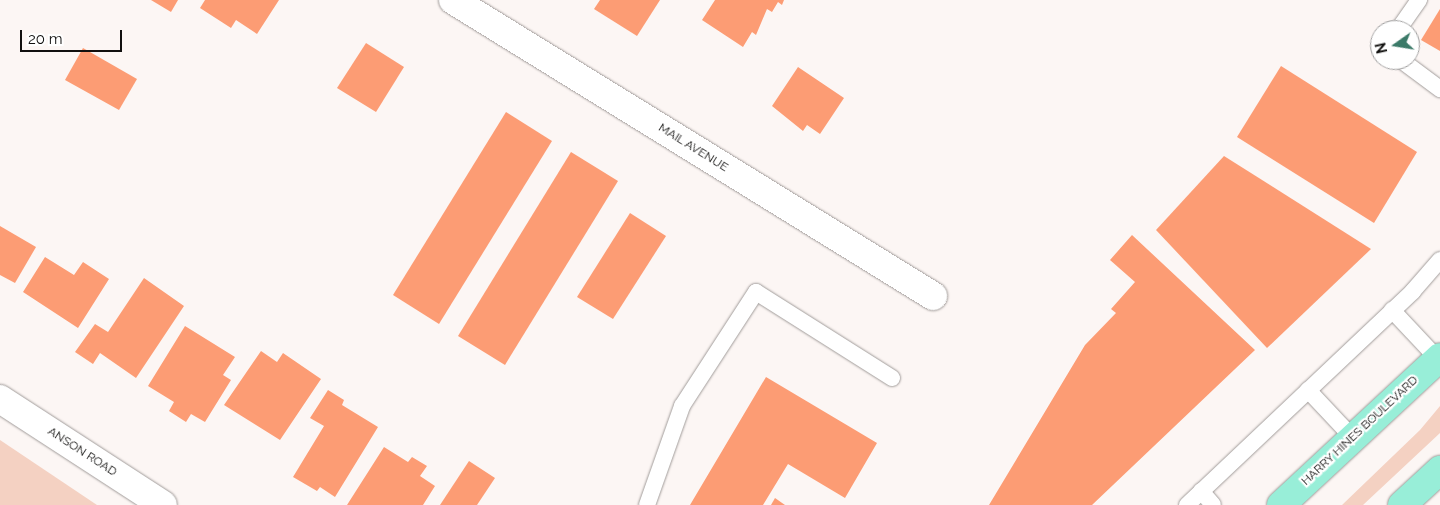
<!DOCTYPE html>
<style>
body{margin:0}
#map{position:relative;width:1440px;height:505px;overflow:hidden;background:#fcf6f4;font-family:Raleway,sans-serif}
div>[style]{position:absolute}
.green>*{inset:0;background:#f4d1c2}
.building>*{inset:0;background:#fc9c74}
.roads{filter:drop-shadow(0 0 1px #a19c9a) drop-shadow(0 0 1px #a19c9a)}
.service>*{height:16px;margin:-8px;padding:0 8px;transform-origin:8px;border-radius:8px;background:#fff}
.minor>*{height:28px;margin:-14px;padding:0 14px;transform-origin:14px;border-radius:14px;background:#fff}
.primary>*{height:28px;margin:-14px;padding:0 14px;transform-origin:14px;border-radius:14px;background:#98eed8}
span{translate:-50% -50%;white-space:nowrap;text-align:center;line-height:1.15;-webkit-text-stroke:4.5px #fff;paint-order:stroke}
.street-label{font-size:12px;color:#11100f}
.north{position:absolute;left:1370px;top:20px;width:50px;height:50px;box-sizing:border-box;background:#fff;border:1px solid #a09f9f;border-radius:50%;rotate:257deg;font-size:14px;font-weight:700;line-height:20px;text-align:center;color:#11100f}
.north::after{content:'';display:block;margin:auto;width:18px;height:22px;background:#3b7a68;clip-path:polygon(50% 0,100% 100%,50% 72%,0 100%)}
.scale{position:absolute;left:20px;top:30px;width:102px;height:22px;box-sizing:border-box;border:2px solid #11100f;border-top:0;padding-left:6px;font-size:15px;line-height:18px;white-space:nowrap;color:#11100f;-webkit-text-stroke:4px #fff;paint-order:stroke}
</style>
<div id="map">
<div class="green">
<div style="clip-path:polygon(1440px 406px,1440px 433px,1363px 505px,1342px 505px,1420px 430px)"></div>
<div style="clip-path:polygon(0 440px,97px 505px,0 505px)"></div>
</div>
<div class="building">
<div style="clip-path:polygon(151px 0,178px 0,171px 12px)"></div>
<div style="clip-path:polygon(205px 0,279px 0,257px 34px,236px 20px,231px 28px,200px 8px)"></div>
<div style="clip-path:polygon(600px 0,660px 0,637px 36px,594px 9px)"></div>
<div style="clip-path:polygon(715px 0,784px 0,782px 5px,778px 2px,772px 12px,767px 9px,756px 35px,752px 32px,743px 47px,702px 20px)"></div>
<div style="clip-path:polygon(1440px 9px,1440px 51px,1421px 40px)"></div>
<div style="clip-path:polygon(366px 43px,404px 67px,376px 112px,337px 88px)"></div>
<div style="clip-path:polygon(83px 48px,137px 79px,119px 110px,65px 80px)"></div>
<div style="clip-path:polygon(1281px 66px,1417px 152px,1374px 223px,1237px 137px)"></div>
<div style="clip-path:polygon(798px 67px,844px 98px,820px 134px,807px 125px,803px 131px,772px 106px)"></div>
<div style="clip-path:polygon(506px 112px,552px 141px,439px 324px,393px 295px)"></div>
<div style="clip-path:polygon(571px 152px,618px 181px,505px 365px,458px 336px)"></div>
<div style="clip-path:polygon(1224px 156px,1371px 249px,1267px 348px,1156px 230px)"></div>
<div style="clip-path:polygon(630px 213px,666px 236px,613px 319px,577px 297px)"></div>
<div style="clip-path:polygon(0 226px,36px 247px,15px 283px,0 275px)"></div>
<div style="clip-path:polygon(1132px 235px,1255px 350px,1092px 505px,989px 505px,1085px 345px,1116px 313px,1111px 309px,1135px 282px,1110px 260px)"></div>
<div style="clip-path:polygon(45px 257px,74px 275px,83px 262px,109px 279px,78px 328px,23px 292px)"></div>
<div style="clip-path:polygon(144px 278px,184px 306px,136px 378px,100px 353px,93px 364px,75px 352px,95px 324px,108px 332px)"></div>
<div style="clip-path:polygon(185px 326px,235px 357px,223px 375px,231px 380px,205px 422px,191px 414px,186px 422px,169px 411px,174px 402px,148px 386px)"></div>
<div style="clip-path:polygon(261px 351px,277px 362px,283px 353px,321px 379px,280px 440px,224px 405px)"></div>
<div style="clip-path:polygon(766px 377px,877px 443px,845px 498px,788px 464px,763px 505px,690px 505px)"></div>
<div style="clip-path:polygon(328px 390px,344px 400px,342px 405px,378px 427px,335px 497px,320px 487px,317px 491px,293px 477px,324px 426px,310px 418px)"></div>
<div style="clip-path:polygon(384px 447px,408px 462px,412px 457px,427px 466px,420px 476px,435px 486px,423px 505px,347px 505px)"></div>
<div style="clip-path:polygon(469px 461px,495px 478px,477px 505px,440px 505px)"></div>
<div style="clip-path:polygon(775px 498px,785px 505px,771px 505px)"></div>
</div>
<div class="roads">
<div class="service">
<div style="left:1398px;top:30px;width:37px;rotate:-55deg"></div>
<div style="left:1401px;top:60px;width:49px;rotate:36.6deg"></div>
<div style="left:1392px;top:310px;width:67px;rotate:46.8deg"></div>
<div style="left:1308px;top:390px;width:66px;rotate:46.8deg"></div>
<div style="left:1201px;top:491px;width:18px;rotate:49deg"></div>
<div style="left:647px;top:505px;width:105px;rotate:-70.5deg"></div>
<div style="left:682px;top:406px;width:136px;rotate:-57deg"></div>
<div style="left:756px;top:292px;width:161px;rotate:32.3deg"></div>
<div style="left:1187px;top:505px;width:311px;rotate:-43.4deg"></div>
<div style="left:1413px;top:291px;width:41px;rotate:-48.9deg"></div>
</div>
<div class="minor">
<div style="left:453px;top:0;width:564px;rotate:31.66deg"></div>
<div style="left:0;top:399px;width:194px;rotate:33deg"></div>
</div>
<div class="primary">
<div style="left:1281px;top:505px;width:217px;rotate:-42.9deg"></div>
<div style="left:1402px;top:505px;width:52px;rotate:-42.6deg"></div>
</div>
</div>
<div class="street-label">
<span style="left:693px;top:148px;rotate:32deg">MAIL AVENUE</span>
<span style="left:1360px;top:431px;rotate:-43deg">HARRY HINES BOULEVARD</span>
<span style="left:82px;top:452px;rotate:33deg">ANSON ROAD</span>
</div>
<div class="north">N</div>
<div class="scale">20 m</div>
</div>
